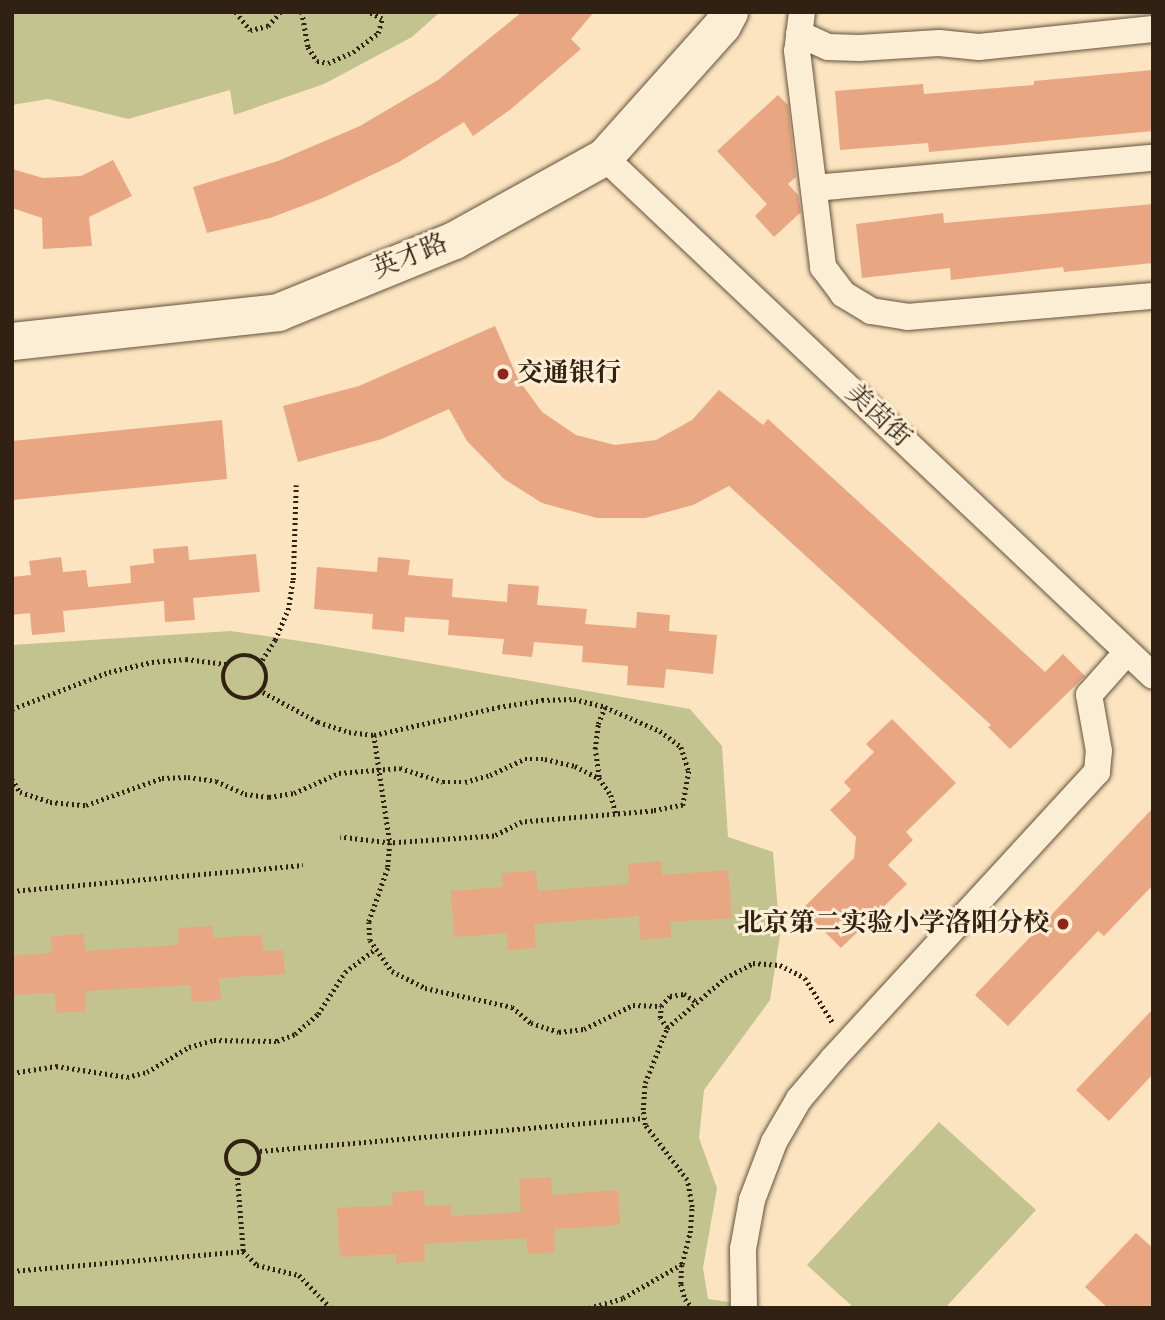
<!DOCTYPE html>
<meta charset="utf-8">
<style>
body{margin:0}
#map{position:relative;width:1165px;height:1320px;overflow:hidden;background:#fbe4bf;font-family:"IM FELL Double Pica","Noto Serif SC",serif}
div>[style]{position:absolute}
.green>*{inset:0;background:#c3c38f}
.building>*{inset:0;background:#e8a683}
.path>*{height:4.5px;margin-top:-2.25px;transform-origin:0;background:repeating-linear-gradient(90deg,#312112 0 2px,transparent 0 5.5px)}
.path>.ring{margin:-2.25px;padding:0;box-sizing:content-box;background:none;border:4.5px solid #312112;border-radius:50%}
.roads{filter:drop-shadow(0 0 2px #64523d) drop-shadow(0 0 2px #64523d)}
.street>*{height:26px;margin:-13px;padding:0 13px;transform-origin:13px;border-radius:13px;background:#fcedd5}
.secondary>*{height:37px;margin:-18.5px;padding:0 18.5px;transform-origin:18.5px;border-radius:18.5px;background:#fcedd5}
.dots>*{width:19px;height:19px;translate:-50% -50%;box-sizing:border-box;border:4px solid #fcedd5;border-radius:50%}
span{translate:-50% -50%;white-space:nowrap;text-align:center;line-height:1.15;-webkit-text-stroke:6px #fcedd5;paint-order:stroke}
.street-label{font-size:26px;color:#312112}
.poi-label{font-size:26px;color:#312112;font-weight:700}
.left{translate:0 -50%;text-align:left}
.right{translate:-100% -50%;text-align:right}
.frame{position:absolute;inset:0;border:14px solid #312112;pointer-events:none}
</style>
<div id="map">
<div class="green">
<div style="clip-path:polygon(12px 12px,440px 12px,412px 37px,324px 84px,234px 115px,230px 90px,128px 119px,48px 99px,12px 105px)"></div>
<div style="clip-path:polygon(231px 631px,320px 644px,690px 709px,722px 746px,728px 837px,773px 852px,780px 935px,770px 1000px,704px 1090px,699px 1138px,717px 1188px,703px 1268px,708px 1299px,729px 1302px,730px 1308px,12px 1308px,12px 645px)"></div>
<div style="clip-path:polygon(939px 1122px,1036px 1210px,945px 1308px,854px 1308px,807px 1265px)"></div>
</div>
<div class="building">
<div style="clip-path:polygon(522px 12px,594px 12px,571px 39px,581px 49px,511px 109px,473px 136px,464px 122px,399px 162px,323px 198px,270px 218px,207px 233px,193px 187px,278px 161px,360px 126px,438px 80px)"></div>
<div style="clip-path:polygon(1153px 70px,1153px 131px,929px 152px,928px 143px,840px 150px,835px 91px,923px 84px,924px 94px,1034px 85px,1034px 81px)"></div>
<div style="clip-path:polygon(778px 95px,788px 105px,796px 177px,788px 184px,798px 195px,801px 212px,774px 237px,755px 216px,767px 204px,717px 151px)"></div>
<div style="clip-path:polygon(113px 160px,132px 196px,89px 217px,92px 246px,43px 249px,42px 218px,12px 208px,12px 169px,43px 178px,81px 176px)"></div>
<div style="clip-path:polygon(1153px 204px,1153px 263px,1064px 272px,1063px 267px,951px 280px,950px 268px,862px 278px,856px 224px,943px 213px,944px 223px)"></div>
<div style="clip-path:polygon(495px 326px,518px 379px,542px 412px,576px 435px,615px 445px,656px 440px,692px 420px,719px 390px,763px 425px,768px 419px,1045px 672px,1063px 654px,1085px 676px,1010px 749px,988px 727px,991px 725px,729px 486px,693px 505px,645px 518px,597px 518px,542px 503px,504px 479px,467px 441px,449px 409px,382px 439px,298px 462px,283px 406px,359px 386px)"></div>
<div style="clip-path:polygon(222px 420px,227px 479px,12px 500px,12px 441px)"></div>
<div style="clip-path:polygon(188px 546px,189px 560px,256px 554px,260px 592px,193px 598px,195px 620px,165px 622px,164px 601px,63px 611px,65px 632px,32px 635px,30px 613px,12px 615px,12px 577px,31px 575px,29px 561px,61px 557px,63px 572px,86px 570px,88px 587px,131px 583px,130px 566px,154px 563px,153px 549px)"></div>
<div style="clip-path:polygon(378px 557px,410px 560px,408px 575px,453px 579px,452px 597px,507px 602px,508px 584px,539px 586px,537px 605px,587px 609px,585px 624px,636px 628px,637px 612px,670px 615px,669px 631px,717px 635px,713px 674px,666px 669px,664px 688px,627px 685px,628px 666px,582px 662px,583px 646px,534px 642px,532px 657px,502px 654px,504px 639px,448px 635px,449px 620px,405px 617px,404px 632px,372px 629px,373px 614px,314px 609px,317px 567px,377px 572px)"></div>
<div style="clip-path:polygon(892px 719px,956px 783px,906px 832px,913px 840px,888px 865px,907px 884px,841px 948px,802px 909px,854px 858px,856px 837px,830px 810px,851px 790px,844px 782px,874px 752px,866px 744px)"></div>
<div style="clip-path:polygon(1153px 808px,1153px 885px,1104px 936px,1098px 931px,1008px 1026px,975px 995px)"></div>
<div style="clip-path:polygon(661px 861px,662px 875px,728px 870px,732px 918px,670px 922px,671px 937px,640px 940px,639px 916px,534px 924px,536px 948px,508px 950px,507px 933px,454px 937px,451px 891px,503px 887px,502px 873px,536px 871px,538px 891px,629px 884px,628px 864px)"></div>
<div style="clip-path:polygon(212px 926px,213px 938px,262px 935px,263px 951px,283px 950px,285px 974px,219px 978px,221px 1000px,192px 1002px,190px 985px,85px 991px,86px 1011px,56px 1013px,55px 993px,12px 995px,12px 956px,52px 953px,51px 936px,84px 934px,85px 951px,179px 945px,178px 928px)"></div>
<div style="clip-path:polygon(1153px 1009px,1153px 1074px,1109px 1121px,1076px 1090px)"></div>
<div style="clip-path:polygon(551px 1177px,552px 1195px,618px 1190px,620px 1225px,554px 1229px,555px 1252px,528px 1254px,526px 1238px,424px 1244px,425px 1261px,396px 1263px,396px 1254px,340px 1257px,337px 1208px,393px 1205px,392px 1193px,424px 1190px,425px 1206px,451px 1205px,451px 1216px,521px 1212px,519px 1179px)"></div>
<div style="clip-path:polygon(1136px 1233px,1153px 1248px,1153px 1308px,1108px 1308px,1085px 1287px)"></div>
</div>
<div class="path">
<div style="left:236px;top:12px;width:23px;rotate:52deg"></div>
<div style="left:250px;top:30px;width:18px;rotate:-13deg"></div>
<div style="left:268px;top:26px;width:18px;rotate:-49deg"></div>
<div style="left:302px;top:12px;width:36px;rotate:80deg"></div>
<div style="left:308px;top:47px;width:17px;rotate:57deg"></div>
<div style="left:317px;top:61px;width:11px;rotate:10deg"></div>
<div style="left:328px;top:63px;width:27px;rotate:-24deg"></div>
<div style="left:353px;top:52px;width:31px;rotate:-37deg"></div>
<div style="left:378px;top:33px;width:15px;rotate:-74deg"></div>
<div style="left:382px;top:19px;width:15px;rotate:-152deg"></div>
<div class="ring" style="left:223px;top:655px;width:39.5px;height:39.5px"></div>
<div style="left:262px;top:660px;width:24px;rotate:-57deg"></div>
<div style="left:275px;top:640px;width:33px;rotate:-67deg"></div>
<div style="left:288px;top:610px;width:30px;rotate:-81deg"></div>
<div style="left:293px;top:580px;width:95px;rotate:-88.2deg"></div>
<div style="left:263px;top:692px;width:63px;rotate:28.6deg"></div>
<div style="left:318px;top:722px;width:33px;rotate:18deg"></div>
<div style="left:349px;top:732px;width:25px;rotate:7deg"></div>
<div style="left:374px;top:735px;width:127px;rotate:-12.7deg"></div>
<div style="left:498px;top:707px;width:45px;rotate:-9deg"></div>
<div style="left:542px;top:700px;width:32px;rotate:-2deg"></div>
<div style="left:574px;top:699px;width:32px;rotate:14deg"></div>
<div style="left:605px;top:707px;width:60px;rotate:23.6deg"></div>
<div style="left:660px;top:731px;width:26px;rotate:37deg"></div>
<div style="left:681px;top:747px;width:25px;rotate:72deg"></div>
<div style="left:689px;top:771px;width:35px;rotate:100deg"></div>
<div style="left:683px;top:805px;width:31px;rotate:169deg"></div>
<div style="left:653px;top:811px;width:131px;rotate:175.2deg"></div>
<div style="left:522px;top:822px;width:31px;rotate:153deg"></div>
<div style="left:494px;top:836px;width:104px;rotate:176.1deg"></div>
<div style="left:390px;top:843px;width:50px;rotate:-173.2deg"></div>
<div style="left:12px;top:709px;width:104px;rotate:-20.9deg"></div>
<div style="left:109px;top:672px;width:44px;rotate:-13.1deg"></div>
<div style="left:152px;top:662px;width:34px;rotate:-5deg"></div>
<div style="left:186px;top:659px;width:40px;rotate:7.1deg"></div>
<div style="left:374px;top:735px;width:109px;rotate:81.6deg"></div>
<div style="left:390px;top:843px;width:25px;rotate:95deg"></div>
<div style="left:388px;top:868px;width:57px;rotate:109.4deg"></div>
<div style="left:369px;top:922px;width:18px;rotate:87deg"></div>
<div style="left:370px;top:940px;width:38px;rotate:55deg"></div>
<div style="left:392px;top:971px;width:37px;rotate:27deg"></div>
<div style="left:425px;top:988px;width:89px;rotate:12.3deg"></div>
<div style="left:512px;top:1007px;width:25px;rotate:40deg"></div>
<div style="left:531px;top:1023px;width:29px;rotate:18deg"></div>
<div style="left:559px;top:1032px;width:25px;rotate:-7deg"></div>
<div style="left:584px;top:1029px;width:55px;rotate:-26.1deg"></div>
<div style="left:633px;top:1005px;width:28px;rotate:2deg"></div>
<div style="left:599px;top:777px;width:28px;rotate:-98deg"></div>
<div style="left:595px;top:749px;width:25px;rotate:-83deg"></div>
<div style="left:598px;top:724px;width:18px;rotate:-68deg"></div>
<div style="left:12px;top:779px;width:15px;rotate:58deg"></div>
<div style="left:20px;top:792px;width:32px;rotate:18deg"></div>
<div style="left:50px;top:802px;width:36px;rotate:5deg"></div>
<div style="left:86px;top:805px;width:81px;rotate:-19.6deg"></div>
<div style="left:162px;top:778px;width:26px;rotate:-2deg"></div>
<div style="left:188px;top:777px;width:28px;rotate:8deg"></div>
<div style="left:216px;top:781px;width:32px;rotate:24deg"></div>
<div style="left:245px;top:794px;width:24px;rotate:7deg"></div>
<div style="left:269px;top:797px;width:25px;rotate:-9deg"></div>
<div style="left:294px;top:793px;width:49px;rotate:-24deg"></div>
<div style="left:339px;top:773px;width:61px;rotate:-4.7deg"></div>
<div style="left:400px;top:768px;width:45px;rotate:18deg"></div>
<div style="left:443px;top:782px;width:22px"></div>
<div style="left:465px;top:782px;width:26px;rotate:-16deg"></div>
<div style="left:490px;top:775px;width:38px;rotate:-25deg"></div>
<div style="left:525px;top:759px;width:20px"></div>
<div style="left:545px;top:759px;width:31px;rotate:13deg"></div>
<div style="left:575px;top:766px;width:27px;rotate:27deg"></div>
<div style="left:599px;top:778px;width:21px;rotate:55deg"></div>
<div style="left:611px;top:795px;width:20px;rotate:75deg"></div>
<div style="left:12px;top:891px;width:292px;rotate:-5.1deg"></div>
<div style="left:667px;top:1028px;width:12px;rotate:-125deg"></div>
<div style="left:660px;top:1018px;width:12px;rotate:-85deg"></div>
<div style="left:661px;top:1006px;width:13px;rotate:-48deg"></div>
<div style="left:670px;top:996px;width:14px;rotate:-8deg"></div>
<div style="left:684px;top:994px;width:13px;rotate:32deg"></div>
<div style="left:12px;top:1073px;width:45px;rotate:-9deg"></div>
<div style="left:56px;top:1066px;width:72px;rotate:8.8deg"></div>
<div style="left:127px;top:1077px;width:21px;rotate:-14deg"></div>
<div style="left:147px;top:1072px;width:49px;rotate:-30.8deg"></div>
<div style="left:189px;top:1047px;width:26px;rotate:-16deg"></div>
<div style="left:214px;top:1040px;width:63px;rotate:0.9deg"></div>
<div style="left:277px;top:1041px;width:19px;rotate:-21deg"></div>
<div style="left:295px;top:1034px;width:30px;rotate:-41deg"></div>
<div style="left:318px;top:1014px;width:50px;rotate:-57.3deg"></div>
<div style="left:345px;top:972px;width:38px;rotate:-37deg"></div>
<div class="ring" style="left:226px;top:1141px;width:29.5px;height:29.5px"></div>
<div style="left:260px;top:1151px;width:385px;rotate:-4.9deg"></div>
<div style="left:243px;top:1251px;width:20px;rotate:45deg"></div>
<div style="left:257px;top:1265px;width:43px;rotate:13.4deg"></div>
<div style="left:299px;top:1275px;width:46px;rotate:45.9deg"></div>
<div style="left:682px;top:1265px;width:19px;rotate:93deg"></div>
<div style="left:681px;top:1284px;width:16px;rotate:75deg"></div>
<div style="left:685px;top:1299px;width:12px;rotate:48deg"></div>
<div style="left:12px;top:1271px;width:232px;rotate:-4.9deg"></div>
<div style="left:243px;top:1251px;width:77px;rotate:-94.5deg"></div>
<div style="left:352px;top:1308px;width:27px"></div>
<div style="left:589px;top:1308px;width:35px;rotate:-16deg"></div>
<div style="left:623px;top:1298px;width:68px;rotate:-30deg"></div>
<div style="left:682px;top:1264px;width:32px;rotate:-76deg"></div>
<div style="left:690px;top:1233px;width:26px;rotate:-86deg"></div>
<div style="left:692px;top:1207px;width:27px;rotate:-100deg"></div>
<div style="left:687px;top:1180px;width:69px;rotate:-127.4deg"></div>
<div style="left:645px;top:1125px;width:15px;rotate:-98deg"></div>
<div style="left:643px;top:1110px;width:27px;rotate:-86deg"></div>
<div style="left:645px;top:1083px;width:59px;rotate:-68.2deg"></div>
<div style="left:667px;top:1028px;width:77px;rotate:-40.8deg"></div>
<div style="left:725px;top:978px;width:32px;rotate:-28deg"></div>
<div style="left:753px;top:963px;width:27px;rotate:4deg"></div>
<div style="left:780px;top:965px;width:28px;rotate:27deg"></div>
<div style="left:805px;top:978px;width:53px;rotate:58.1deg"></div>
</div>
<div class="roads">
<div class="street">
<div style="left:802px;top:12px;width:39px;rotate:97deg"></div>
<div style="left:797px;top:51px;width:218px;rotate:83.1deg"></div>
<div style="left:823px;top:267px;width:34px;rotate:53deg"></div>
<div style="left:843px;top:294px;width:33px;rotate:31deg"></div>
<div style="left:871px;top:311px;width:36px;rotate:9deg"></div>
<div style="left:907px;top:317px;width:247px;rotate:-4.9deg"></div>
<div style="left:799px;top:34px;width:32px;rotate:24deg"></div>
<div style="left:828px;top:47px;width:31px;rotate:2deg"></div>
<div style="left:859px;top:48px;width:80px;rotate:-3.6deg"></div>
<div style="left:939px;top:43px;width:40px;rotate:5.7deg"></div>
<div style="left:979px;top:47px;width:175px;rotate:-5.9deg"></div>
<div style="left:604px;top:157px;width:755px;rotate:43.39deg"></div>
<div style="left:814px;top:188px;width:340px;rotate:-5.1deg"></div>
<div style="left:744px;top:1308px;width:59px;rotate:-91deg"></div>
<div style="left:743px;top:1249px;width:50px;rotate:-79.6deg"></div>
<div style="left:752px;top:1200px;width:62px;rotate:-69.2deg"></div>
<div style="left:774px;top:1142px;width:50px;rotate:-59.8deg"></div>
<div style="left:799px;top:1099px;width:52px;rotate:-49.6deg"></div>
<div style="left:833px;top:1059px;width:390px;rotate:-47.4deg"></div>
<div style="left:1097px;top:772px;width:21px;rotate:-85deg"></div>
<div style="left:1099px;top:751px;width:57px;rotate:-100.1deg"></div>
<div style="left:1089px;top:695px;width:57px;rotate:-48.5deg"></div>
</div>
<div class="secondary">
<div style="left:12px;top:341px;width:268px;rotate:-6.2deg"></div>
<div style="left:278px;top:312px;width:190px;rotate:-22.2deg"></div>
<div style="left:454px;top:240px;width:171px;rotate:-29deg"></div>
<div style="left:604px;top:157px;width:177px;rotate:-48.2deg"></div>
<div style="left:722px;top:25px;width:15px;rotate:-62deg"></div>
</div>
</div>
<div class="dots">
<div style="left:503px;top:374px;background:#8f2418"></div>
<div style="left:1063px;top:924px;background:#8f2418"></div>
</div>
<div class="street-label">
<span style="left:410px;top:257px;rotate:-22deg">英才路</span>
<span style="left:878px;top:416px;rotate:43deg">美茵街</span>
</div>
<div class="poi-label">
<span class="left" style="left:517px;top:374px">交通银行</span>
<span class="right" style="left:1049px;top:924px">北京第二实验小学洛阳分校</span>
</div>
<div class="frame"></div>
</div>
